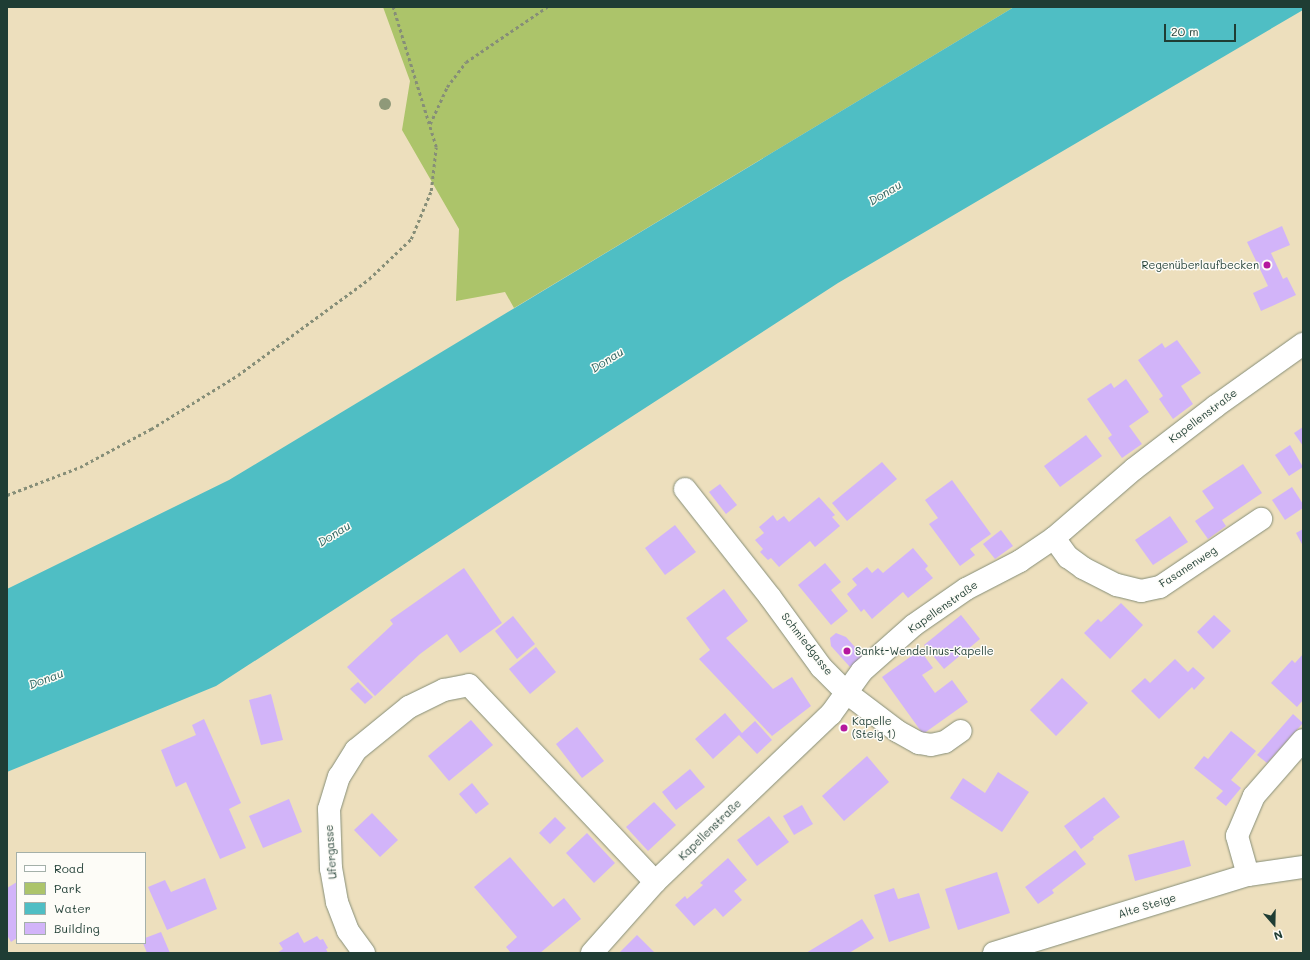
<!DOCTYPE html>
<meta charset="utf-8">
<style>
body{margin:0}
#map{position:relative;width:1310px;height:960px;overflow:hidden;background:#eddfbd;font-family:Mali,sans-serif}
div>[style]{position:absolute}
.green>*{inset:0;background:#acc46a}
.water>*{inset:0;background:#4fbec4}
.building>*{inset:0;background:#d2b4f9}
.path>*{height:2.5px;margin-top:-1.25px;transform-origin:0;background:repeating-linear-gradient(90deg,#868e78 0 3px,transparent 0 6px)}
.roads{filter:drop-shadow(0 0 1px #868e78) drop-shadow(0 0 1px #868e78)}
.minor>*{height:22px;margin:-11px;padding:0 11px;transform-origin:11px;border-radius:11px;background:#fff}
.trees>*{width:12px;height:12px;margin:-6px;border-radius:50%;background:#8f9979}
.dots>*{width:11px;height:11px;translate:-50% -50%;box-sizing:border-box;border:2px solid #fdfcf7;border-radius:50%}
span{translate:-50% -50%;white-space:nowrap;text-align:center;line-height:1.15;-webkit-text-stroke:3px #fdfcf7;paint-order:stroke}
.poi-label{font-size:11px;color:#1f3d34}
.right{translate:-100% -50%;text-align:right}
.left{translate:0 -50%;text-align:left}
.street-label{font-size:11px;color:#1f3d34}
.water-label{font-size:12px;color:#2d645f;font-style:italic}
.frame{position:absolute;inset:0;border:8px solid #1f3d34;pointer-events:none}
.legend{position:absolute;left:16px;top:852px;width:130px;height:92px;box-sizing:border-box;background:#fdfcf7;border:1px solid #a4b0a9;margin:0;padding:5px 7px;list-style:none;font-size:12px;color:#1f3d34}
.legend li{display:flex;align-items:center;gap:8px;height:20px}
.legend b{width:20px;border:1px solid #a4b0a9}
.north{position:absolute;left:1254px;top:904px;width:40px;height:40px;-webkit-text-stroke:3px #fdfcf7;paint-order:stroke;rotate:160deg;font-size:11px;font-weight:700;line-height:16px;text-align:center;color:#1f3d34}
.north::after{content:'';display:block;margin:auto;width:14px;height:18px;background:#1f3d34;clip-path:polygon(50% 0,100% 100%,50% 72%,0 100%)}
.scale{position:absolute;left:1164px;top:24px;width:72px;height:18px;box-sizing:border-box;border:2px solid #1f3d34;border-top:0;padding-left:5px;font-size:12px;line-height:14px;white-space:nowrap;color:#1f3d34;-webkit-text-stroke:3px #fdfcf7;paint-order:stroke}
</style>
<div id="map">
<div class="green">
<div style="clip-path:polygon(383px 7px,1014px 7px,514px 308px,505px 292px,456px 301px,459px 229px,402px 130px,410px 81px)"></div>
</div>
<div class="water">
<div style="clip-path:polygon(1014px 7px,1303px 7px,1303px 10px,838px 283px,216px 686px,7px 772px,7px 589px,229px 480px)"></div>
</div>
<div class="building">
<div style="clip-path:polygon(1282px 226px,1290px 245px,1271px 253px,1283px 279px,1287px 277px,1296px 295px,1261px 311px,1253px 293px,1268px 286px,1247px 242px)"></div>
<div style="clip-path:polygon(1177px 340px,1201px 373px,1181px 386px,1193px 404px,1173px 419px,1159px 399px,1163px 396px,1138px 360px,1162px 343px,1165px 348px)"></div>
<div style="clip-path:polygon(1126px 379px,1149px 412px,1129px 426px,1142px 444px,1122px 458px,1108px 438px,1112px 435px,1087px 399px,1111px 383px,1114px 388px)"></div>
<div style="clip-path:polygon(1303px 427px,1303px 446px,1294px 433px)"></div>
<div style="clip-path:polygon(1086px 435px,1102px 456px,1060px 487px,1044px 466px)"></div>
<div style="clip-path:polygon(1290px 445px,1303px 467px,1289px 476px,1275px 455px)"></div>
<div style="clip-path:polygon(882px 462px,897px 479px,847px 521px,832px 503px)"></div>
<div style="clip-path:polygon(1243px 464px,1262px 493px,1222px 520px,1226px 526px,1208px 539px,1195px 521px,1214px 508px,1202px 491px)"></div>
<div style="clip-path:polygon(952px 480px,991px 534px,970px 549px,975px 555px,960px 566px,929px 524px,938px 518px,925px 500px)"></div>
<div style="clip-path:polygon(720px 484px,737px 505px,726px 514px,709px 492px)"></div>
<div style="clip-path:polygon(1292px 487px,1303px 504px,1303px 508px,1285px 520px,1272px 500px)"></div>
<div style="clip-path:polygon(819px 497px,835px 515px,832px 517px,840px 526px,815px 547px,810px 541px,779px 567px,771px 558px,768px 560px,760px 552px,763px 549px,755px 540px,764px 533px,759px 527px,773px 515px,777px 521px,784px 516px,789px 522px)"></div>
<div style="clip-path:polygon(1170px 516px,1188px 542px,1153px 565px,1135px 540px)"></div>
<div style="clip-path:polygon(675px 525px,696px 552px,665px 575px,645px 548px)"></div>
<div style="clip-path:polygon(1303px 529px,1303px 546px,1296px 533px)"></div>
<div style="clip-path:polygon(1001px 530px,1013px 546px,995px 559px,983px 544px)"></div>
<div style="clip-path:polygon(913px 548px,928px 566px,925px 569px,933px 578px,908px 598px,903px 592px,872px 619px,864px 609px,861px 612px,847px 594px,857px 585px,852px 579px,867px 567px,872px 573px,878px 568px,883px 573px)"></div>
<div style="clip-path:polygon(825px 563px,841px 582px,831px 590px,848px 611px,831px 625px,798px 585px)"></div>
<div style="clip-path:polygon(464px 568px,502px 623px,460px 653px,447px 634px,420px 654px,375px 696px,347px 667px,393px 624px,390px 620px)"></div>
<div style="clip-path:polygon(724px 589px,748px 621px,726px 638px,773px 689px,792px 677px,811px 706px,772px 736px,699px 659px,710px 650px,686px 618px)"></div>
<div style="clip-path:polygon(1121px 603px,1143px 625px,1110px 659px,1084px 633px,1098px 619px,1101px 622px)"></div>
<div style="clip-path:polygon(961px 615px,980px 639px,944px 669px,924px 645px)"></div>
<div style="clip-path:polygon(1214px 615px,1231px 631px,1213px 649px,1197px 632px)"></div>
<div style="clip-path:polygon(513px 616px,535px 644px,517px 659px,495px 631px)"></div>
<div style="clip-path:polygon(836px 633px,846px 637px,863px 656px,850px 667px,831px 646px,830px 638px)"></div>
<div style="clip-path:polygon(536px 647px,556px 672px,530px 694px,509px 669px)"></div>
<div style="clip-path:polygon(920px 650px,933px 668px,922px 675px,935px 693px,952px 680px,968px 702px,923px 734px,882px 677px)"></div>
<div style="clip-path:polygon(1303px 654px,1303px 700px,1297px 707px,1271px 683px,1292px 660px,1295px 663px)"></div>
<div style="clip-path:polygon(1175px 659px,1188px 672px,1193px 667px,1205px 678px,1194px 690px,1192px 687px,1159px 719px,1131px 691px,1145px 678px,1150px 683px)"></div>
<div style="clip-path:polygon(1062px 678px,1088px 703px,1056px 736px,1030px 710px)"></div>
<div style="clip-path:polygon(358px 682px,373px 697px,365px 704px,350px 689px)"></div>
<div style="clip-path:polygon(271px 694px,283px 740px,261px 745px,249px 700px)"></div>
<div style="clip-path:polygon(725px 713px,742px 733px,755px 721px,772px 740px,757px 754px,739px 735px,713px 759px,695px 739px)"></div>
<div style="clip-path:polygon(1293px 714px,1303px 723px,1267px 763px,1257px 755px)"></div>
<div style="clip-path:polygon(204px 719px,241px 803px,229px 809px,246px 848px,220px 859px,186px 782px,176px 787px,161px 750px,196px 735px,192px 725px)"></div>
<div style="clip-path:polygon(471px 720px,493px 745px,449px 781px,428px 756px)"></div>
<div style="clip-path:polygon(577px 727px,604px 761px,582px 778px,556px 744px)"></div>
<div style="clip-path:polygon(1231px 731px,1256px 751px,1231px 780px,1241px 788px,1226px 806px,1216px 798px,1223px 791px,1194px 768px,1204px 756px,1208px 759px)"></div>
<div style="clip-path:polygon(867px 756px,889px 782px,844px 821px,822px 796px)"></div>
<div style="clip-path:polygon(690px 769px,705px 787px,676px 810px,662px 792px)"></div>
<div style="clip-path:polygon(998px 772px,1029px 792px,1002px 832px,950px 798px,963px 778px,985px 793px)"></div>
<div style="clip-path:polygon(472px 783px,489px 804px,476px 814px,459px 794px)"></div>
<div style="clip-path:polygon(1104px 797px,1120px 817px,1093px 837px,1094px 839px,1081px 849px,1064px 826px)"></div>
<div style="clip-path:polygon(289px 799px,302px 832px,263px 848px,249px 816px)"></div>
<div style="clip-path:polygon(654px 802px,676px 825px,648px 851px,626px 827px)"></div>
<div style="clip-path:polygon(802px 805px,813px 824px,794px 835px,783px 816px)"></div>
<div style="clip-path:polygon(372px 813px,398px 840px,380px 857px,354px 830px)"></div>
<div style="clip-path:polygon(769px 816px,789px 842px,757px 866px,737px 840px)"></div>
<div style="clip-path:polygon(555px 817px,566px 828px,550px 844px,539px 833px)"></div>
<div style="clip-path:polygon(587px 833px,615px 863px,594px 883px,566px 853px)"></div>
<div style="clip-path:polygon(1184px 840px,1191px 866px,1135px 881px,1128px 855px)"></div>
<div style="clip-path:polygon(1075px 850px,1086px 864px,1052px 890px,1054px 893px,1038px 904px,1025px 887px)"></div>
<div style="clip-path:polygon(510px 857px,553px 907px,564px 898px,581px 919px,540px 953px,511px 953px,506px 947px,517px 937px,474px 887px)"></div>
<div style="clip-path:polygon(728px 858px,747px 880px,734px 891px,742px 900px,723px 917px,715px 908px,694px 926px,675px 905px,685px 896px,687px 899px,703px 885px,700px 883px)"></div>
<div style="clip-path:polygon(997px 872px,1010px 913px,958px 930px,945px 889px)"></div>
<div style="clip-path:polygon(205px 878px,217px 909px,167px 930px,148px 887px,165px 880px,171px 892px)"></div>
<div style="clip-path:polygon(17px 882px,17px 938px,11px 942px,7px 935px,7px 888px)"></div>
<div style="clip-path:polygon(894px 888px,898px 899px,919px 893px,930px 928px,889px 942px,874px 895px)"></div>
<div style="clip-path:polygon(862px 919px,874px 938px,849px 953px,806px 953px)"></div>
<div style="clip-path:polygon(161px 932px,170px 953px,147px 953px,143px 943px,145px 943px,145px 938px)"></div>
<div style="clip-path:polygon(298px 932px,304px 943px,317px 936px,320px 940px,323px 939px,328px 948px,326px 949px,328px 953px,277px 953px,283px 949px,279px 943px)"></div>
<div style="clip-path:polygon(637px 935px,655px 953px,619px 953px)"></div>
</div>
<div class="path">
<div style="left:430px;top:124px;width:41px;rotate:-65.3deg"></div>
<div style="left:447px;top:87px;width:31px;rotate:-53deg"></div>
<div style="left:466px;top:62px;width:98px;rotate:-34.2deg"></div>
<div style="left:7px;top:495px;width:78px;rotate:-21deg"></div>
<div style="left:80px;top:467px;width:81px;rotate:-28.2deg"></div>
<div style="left:151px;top:429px;width:102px;rotate:-31.8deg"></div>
<div style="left:238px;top:375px;width:162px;rotate:-36.2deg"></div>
<div style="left:369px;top:279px;width:58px;rotate:-43.6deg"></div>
<div style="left:411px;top:239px;width:52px;rotate:-67.4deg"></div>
<div style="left:431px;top:191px;width:44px;rotate:-83.5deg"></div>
<div style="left:436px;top:147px;width:146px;rotate:-107.1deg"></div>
</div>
<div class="roads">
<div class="minor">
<div style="left:685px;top:489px;width:137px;rotate:51.8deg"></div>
<div style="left:770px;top:597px;width:87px;rotate:53.9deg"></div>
<div style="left:821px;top:667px;width:37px;rotate:45deg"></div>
<div style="left:847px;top:693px;width:63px;rotate:37.2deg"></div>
<div style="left:897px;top:731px;width:25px;rotate:29deg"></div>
<div style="left:919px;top:743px;width:12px;rotate:9deg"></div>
<div style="left:931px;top:745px;width:14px;rotate:-12deg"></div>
<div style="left:945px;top:742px;width:19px;rotate:-35deg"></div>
<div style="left:1054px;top:538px;width:24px;rotate:54deg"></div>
<div style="left:1068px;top:557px;width:19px;rotate:36deg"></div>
<div style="left:1083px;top:568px;width:38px;rotate:27deg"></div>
<div style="left:1117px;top:585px;width:25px;rotate:14deg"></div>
<div style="left:1141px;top:591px;width:19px;rotate:-12deg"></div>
<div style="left:1160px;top:587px;width:122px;rotate:-34deg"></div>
<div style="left:1248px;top:875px;width:41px;rotate:-105.8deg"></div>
<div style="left:1237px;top:836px;width:43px;rotate:-67deg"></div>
<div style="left:1254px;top:796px;width:74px;rotate:-48.8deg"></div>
<div style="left:364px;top:953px;width:27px;rotate:-126deg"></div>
<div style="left:348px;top:931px;width:31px;rotate:-111deg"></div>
<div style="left:337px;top:902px;width:34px;rotate:-100deg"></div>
<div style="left:331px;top:869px;width:60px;rotate:-91.9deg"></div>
<div style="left:329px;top:809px;width:34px;rotate:-73deg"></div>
<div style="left:339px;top:777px;width:32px;rotate:-58deg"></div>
<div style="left:356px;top:750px;width:68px;rotate:-39.1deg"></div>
<div style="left:409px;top:707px;width:39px;rotate:-26deg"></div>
<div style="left:444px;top:690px;width:25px;rotate:-11deg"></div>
<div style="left:469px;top:685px;width:271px;rotate:46.6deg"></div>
<div style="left:592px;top:953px;width:95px;rotate:-48.4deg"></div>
<div style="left:655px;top:882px;width:243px;rotate:-43.7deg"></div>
<div style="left:831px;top:714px;width:53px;rotate:-54.2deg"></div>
<div style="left:862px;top:671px;width:69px;rotate:-41.5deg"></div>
<div style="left:914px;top:625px;width:63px;rotate:-34.7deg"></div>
<div style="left:966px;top:589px;width:61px;rotate:-27.4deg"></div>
<div style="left:1020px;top:561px;width:41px;rotate:-34.1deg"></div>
<div style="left:1054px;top:538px;width:106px;rotate:-40.8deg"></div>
<div style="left:1134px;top:469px;width:103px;rotate:-37.5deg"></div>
<div style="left:1216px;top:406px;width:107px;rotate:-35.5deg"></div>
<div style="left:994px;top:953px;width:266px;rotate:-17.1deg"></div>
<div style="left:1248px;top:875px;width:56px;rotate:-8.3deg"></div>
</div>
</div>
<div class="trees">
<div style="left:385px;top:104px"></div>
</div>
<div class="dots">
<div style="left:1267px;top:265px;background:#b5179e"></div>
<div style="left:847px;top:651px;background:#b5179e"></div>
<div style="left:844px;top:728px;background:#b5179e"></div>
</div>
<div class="poi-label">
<span class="right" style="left:1259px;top:265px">Regenüberlaufbecken</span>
<span class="left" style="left:855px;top:651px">Sankt-Wendelinus-Kapelle</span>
<span class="left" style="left:852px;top:728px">Kapelle<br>(Steig 1)</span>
</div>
<div class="street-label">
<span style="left:1203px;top:416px;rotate:-37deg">Kapellenstraße</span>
<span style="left:1188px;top:567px;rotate:-33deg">Fasanenweg</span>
<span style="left:943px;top:607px;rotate:-35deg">Kapellenstraße</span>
<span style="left:807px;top:644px;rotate:52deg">Schmiedgasse</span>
<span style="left:710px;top:830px;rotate:-44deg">Kapellenstraße</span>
<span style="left:331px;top:852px;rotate:-94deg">Ufergasse</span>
<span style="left:1147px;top:906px;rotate:-17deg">Alte Steige</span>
</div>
<div class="water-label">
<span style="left:885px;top:193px;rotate:-31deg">Donau</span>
<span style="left:607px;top:360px;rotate:-32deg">Donau</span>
<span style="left:334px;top:534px;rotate:-32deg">Donau</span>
<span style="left:46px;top:679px;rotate:-21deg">Donau</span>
</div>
<div class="frame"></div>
<ul class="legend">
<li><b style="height:5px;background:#fff"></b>Road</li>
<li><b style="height:11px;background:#acc46a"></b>Park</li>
<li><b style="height:11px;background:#4fbec4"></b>Water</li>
<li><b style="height:11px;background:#d2b4f9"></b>Building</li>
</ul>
<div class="north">N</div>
<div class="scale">20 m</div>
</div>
